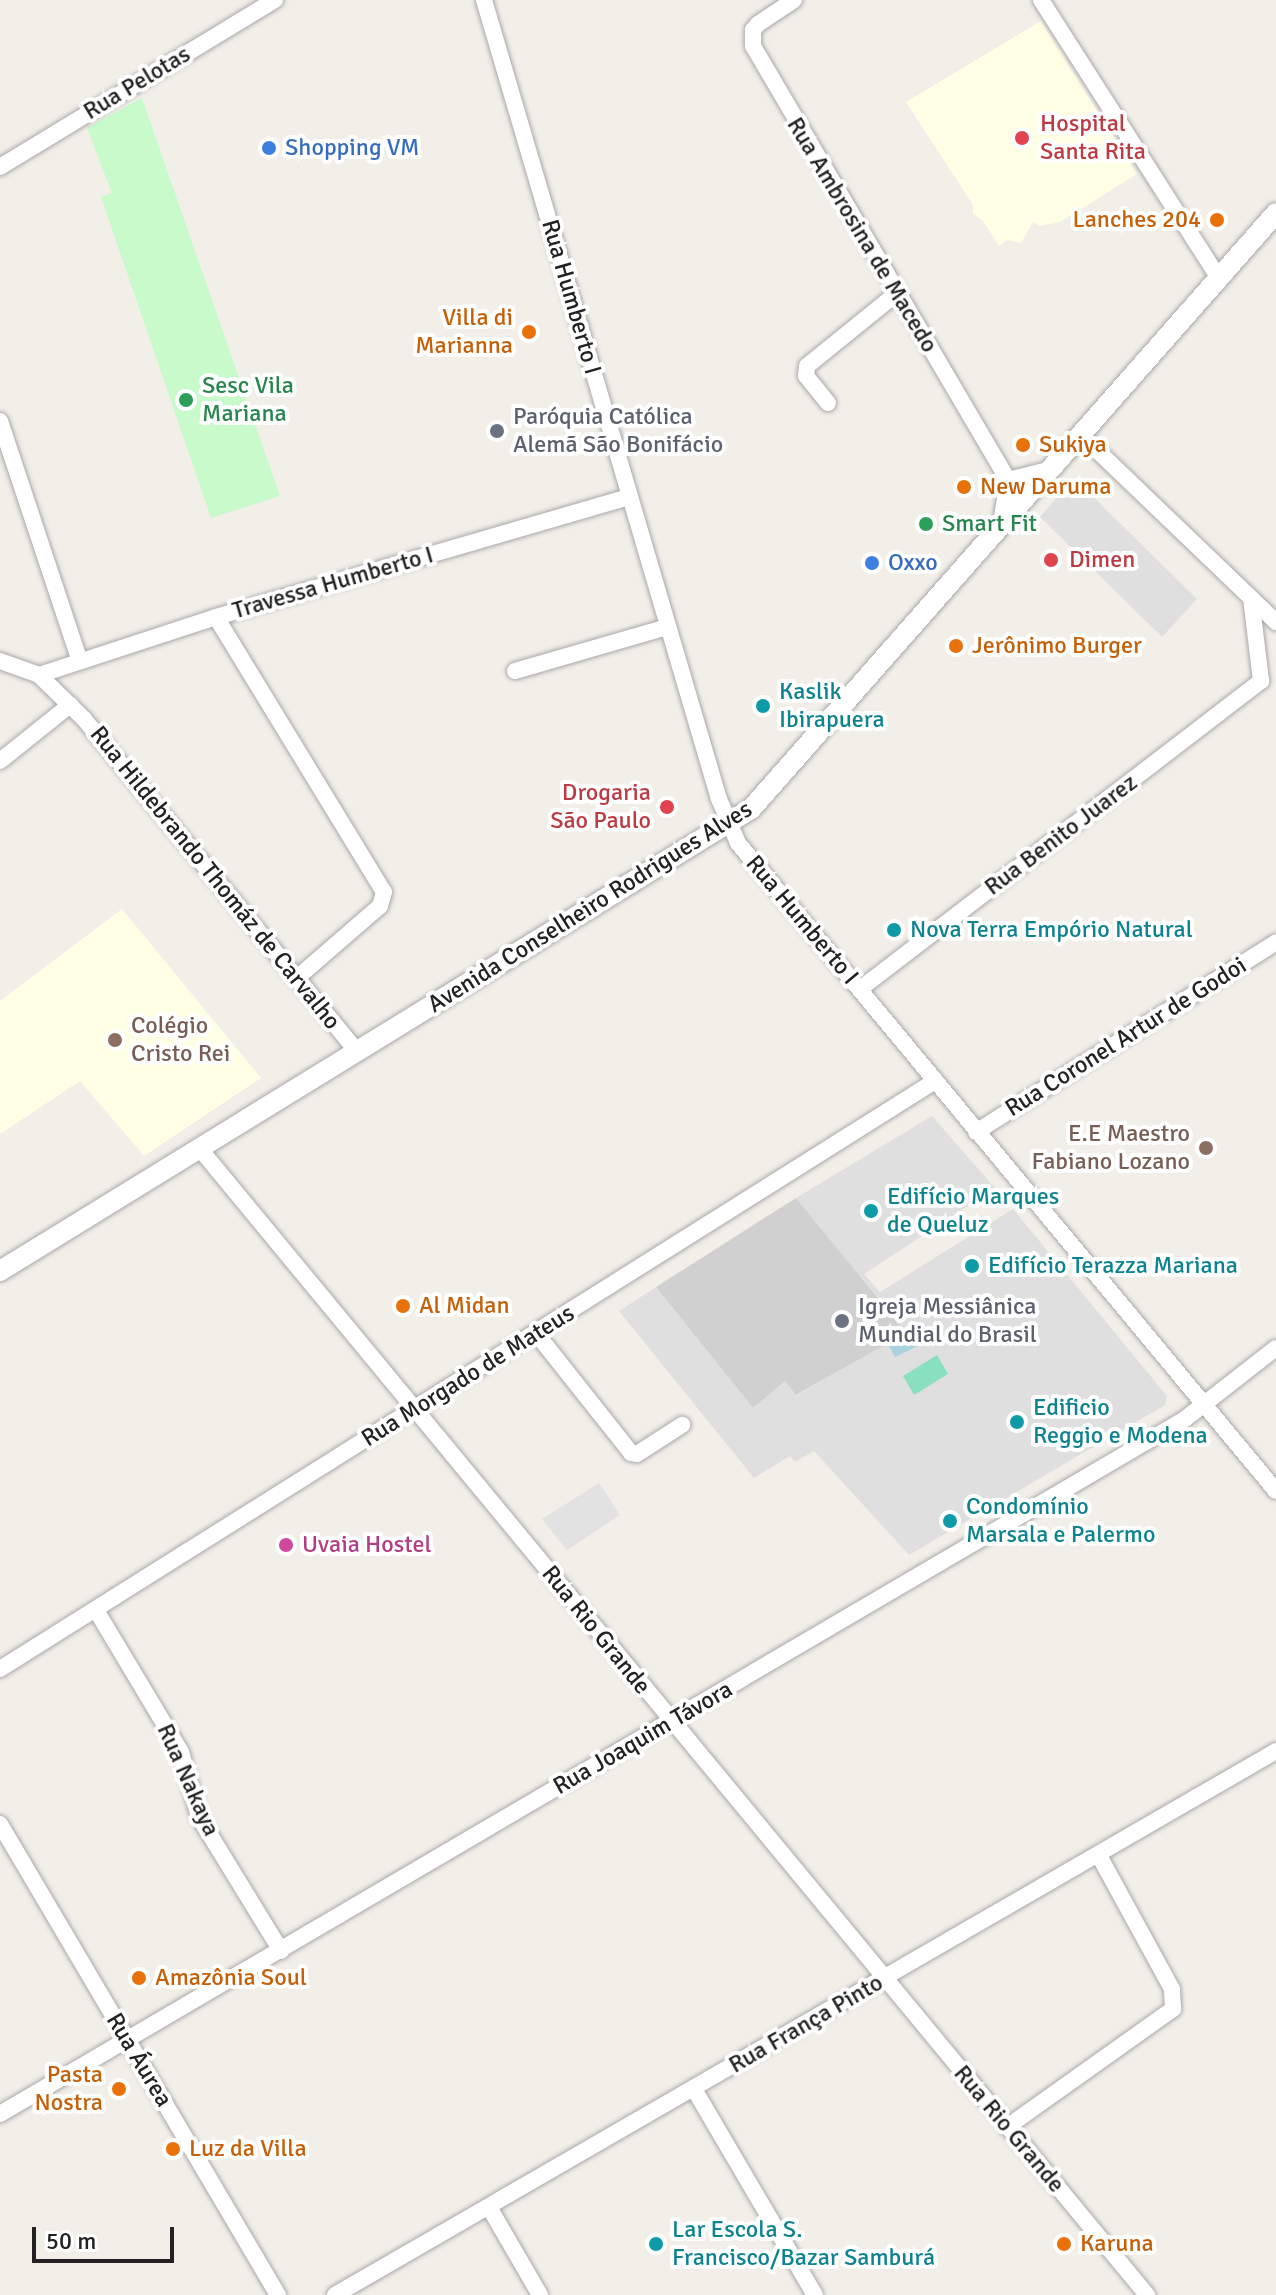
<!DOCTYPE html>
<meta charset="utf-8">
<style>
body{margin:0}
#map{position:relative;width:1276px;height:2295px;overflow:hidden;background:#f2efe9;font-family:Signika,sans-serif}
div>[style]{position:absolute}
.residential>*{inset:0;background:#e0dfdf}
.education>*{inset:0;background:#ffffe5}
.religious>*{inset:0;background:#d0d0d0}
.park>*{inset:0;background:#c8facc}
.pitch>*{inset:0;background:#88e0be}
.parking>*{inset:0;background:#e2e2e2}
.water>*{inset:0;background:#aad3df}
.roads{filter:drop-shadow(0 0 2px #a9a9a9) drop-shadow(0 0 2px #a9a9a9)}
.minor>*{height:16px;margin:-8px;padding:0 8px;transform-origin:8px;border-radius:8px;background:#fff}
.tertiary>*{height:20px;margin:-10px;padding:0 10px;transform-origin:10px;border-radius:10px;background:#fff}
.dots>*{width:22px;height:22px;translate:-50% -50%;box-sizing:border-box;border:4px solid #fff;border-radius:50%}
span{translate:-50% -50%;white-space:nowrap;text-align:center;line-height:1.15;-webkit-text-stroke:8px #fff;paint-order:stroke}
.street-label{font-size:24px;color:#222}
.health-label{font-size:24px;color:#be3a42}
.left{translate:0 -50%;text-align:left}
.right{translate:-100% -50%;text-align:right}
.shop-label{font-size:24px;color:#366cbe}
.food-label{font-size:24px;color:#c56008}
.leisure-label{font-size:24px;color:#27864d}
.worship-label{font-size:24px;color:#5b616d}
.culture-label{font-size:24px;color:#0d838f}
.education-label{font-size:24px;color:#785e54}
.hotel-label{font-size:24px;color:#b23c85}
.scale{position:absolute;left:32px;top:2227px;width:142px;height:36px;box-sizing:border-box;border:4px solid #222;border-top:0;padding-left:10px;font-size:24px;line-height:28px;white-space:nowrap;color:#222;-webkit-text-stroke:6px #fff;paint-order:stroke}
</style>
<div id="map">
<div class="residential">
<div style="clip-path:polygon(1074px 478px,1197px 599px,1162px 637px,1040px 517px)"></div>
<div style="clip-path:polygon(932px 1116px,995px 1188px,864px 1274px,880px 1292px,1013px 1209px,1167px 1396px,1165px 1405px,909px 1555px,814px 1451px,795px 1462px,790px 1456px,754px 1478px,619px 1311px,656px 1287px,753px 1408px,785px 1381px,797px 1395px,905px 1333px,796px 1198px)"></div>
</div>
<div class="education">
<div style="clip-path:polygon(1041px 21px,1137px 174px,1060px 222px,1039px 226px,1033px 222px,1021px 243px,1007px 240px,999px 246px,983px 221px,973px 214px,973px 205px,906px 102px)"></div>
<div style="clip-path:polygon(122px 909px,261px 1078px,144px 1156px,80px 1081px,0 1134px,0 1001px)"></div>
</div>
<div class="religious">
<div style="clip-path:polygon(796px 1198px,906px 1333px,796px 1395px,785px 1381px,753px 1408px,656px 1287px)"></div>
</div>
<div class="park">
<div style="clip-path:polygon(142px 98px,280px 496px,211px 518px,101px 197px,112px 193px,87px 128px)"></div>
</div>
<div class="pitch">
<div style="clip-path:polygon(937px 1355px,948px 1374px,914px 1395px,903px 1376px)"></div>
</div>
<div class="parking">
<div style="clip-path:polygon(599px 1483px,620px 1515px,567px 1550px,542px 1519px)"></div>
</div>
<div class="water">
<div style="clip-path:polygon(919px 1327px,926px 1339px,922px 1344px,895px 1357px,888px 1344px)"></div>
</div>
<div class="roads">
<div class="minor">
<div style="left:484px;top:0;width:833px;rotate:73.61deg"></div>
<div style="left:719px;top:799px;width:48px;rotate:66.6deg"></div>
<div style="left:738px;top:843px;width:842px;rotate:50.3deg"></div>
<div style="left:794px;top:0;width:43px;rotate:146.3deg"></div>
<div style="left:758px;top:24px;width:8px;rotate:130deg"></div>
<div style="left:753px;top:30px;width:16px;rotate:90deg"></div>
<div style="left:753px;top:46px;width:503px;rotate:59.56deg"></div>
<div style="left:1008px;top:480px;width:44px;rotate:99.2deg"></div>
<div style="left:1041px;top:0;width:330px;rotate:57.4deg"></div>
<div style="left:0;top:167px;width:322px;rotate:-31.3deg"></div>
<div style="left:828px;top:403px;width:35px;rotate:-129deg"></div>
<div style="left:806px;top:376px;width:10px;rotate:-84deg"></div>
<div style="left:807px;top:366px;width:114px;rotate:-39deg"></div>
<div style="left:0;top:421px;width:251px;rotate:71.6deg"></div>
<div style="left:1080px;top:434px;width:272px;rotate:43.8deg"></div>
<div style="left:1008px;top:480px;width:41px;rotate:-14deg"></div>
<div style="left:1251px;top:598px;width:84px;rotate:83.1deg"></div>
<div style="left:216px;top:617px;width:322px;rotate:58.6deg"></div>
<div style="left:384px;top:892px;width:15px;rotate:106deg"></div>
<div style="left:380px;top:906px;width:110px;rotate:139.1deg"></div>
<div style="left:0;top:661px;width:41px;rotate:19.7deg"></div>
<div style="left:39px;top:675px;width:63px;rotate:44.4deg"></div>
<div style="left:84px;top:719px;width:431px;rotate:50.6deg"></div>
<div style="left:515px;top:671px;width:158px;rotate:-16.1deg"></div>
<div style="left:39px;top:675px;width:186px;rotate:-18.1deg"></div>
<div style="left:216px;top:617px;width:430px;rotate:-16.2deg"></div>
<div style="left:0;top:761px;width:90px;rotate:-38.7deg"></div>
<div style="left:860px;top:989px;width:506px;rotate:-37.53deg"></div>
<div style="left:976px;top:1132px;width:355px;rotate:-32.3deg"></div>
<div style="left:200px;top:1149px;width:1487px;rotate:50.43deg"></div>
<div style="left:536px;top:1333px;width:153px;rotate:51.6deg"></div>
<div style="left:631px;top:1453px;width:6px;rotate:9deg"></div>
<div style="left:637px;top:1454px;width:54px;rotate:-32.8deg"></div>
<div style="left:96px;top:1610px;width:165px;rotate:59.1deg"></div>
<div style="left:181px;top:1752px;width:67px;rotate:74.5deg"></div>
<div style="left:199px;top:1817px;width:157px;rotate:58.5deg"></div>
<div style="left:0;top:1669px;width:1105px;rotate:-32.16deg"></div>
<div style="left:0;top:1824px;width:547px;rotate:59.45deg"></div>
<div style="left:694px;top:2089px;width:239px;rotate:59.6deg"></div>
<div style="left:0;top:2114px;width:1374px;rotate:-30.39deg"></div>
<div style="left:1185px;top:1419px;width:115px;rotate:-38deg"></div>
<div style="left:1007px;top:2127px;width:204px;rotate:-35.4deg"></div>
<div style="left:1173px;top:2009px;width:20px;rotate:-93deg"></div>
<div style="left:1172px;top:1989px;width:154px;rotate:-118.7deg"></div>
<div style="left:489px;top:2207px;width:102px;rotate:59.9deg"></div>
<div style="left:335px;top:2295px;width:1087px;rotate:-30.03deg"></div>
</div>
<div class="tertiary">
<div style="left:0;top:1271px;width:882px;rotate:-31.6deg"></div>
<div style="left:751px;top:809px;width:794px;rotate:-48.62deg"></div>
</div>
</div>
<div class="dots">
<div style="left:1022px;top:138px;background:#e0444e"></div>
<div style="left:269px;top:148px;background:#3f7fe0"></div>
<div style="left:1217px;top:220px;background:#e8710a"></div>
<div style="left:529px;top:332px;background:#e8710a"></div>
<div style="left:186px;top:400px;background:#2e9e5b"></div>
<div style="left:497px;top:431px;background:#6b7280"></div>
<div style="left:1023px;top:445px;background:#e8710a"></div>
<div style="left:964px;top:487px;background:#e8710a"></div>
<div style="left:926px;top:524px;background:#2e9e5b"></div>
<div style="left:1051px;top:560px;background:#e0444e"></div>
<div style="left:872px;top:563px;background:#3f7fe0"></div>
<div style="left:956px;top:646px;background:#e8710a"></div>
<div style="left:763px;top:706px;background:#0f9aa8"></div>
<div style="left:667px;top:807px;background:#e0444e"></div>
<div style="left:894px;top:930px;background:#0f9aa8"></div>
<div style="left:115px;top:1040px;background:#8d6e63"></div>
<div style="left:1206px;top:1148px;background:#8d6e63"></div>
<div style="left:871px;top:1211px;background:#0f9aa8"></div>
<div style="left:972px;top:1266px;background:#0f9aa8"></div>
<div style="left:403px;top:1306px;background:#e8710a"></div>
<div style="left:842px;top:1321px;background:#6b7280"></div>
<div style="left:1017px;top:1422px;background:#0f9aa8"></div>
<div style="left:950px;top:1521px;background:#0f9aa8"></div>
<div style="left:286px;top:1545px;background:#d1479c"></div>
<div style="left:139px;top:1978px;background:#e8710a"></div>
<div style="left:119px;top:2089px;background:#e8710a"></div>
<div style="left:173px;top:2149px;background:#e8710a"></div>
<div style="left:656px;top:2244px;background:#0f9aa8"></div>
<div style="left:1064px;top:2244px;background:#e8710a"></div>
</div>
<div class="street-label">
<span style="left:137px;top:83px;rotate:-31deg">Rua Pelotas</span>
<span style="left:862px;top:235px;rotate:59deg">Rua Ambrosina de Macedo</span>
<span style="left:571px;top:297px;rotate:74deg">Rua Humberto I</span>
<span style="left:333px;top:583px;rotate:-16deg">Travessa Humberto I</span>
<span style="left:1061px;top:835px;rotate:-37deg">Rua Benito Juarez</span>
<span style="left:215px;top:878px;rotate:51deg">Rua Hildebrando Thomáz de Carvalho</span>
<span style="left:590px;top:907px;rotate:-32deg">Avenida Conselheiro Rodrigues Alves</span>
<span style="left:802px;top:920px;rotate:50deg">Rua Humberto I</span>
<span style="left:1126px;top:1037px;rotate:-32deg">Rua Coronel Artur de Godoi</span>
<span style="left:468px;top:1376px;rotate:-32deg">Rua Morgado de Mateus</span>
<span style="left:596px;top:1630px;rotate:51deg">Rua Rio Grande</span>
<span style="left:643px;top:1738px;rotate:-30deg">Rua Joaquim Távora</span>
<span style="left:188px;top:1780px;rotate:66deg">Rua Nakaya</span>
<span style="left:806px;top:2024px;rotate:-30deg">Rua França Pinto</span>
<span style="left:139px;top:2060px;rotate:59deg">Rua Áurea</span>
<span style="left:1009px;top:2129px;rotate:50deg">Rua Rio Grande</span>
</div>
<div class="health-label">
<span class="left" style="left:1040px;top:138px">Hospital<br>Santa Rita</span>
<span class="left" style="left:1069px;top:560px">Dimen</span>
<span class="right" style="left:651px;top:807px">Drogaria<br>São Paulo</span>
</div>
<div class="shop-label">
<span class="left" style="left:285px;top:148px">Shopping VM</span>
<span class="left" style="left:888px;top:563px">Oxxo</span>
</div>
<div class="food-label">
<span class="right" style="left:1201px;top:220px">Lanches 204</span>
<span class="right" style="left:513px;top:332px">Villa di<br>Marianna</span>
<span class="left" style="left:1039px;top:445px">Sukiya</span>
<span class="left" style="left:980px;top:487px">New Daruma</span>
<span class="left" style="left:972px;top:646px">Jerônimo Burger</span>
<span class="left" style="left:419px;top:1306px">Al Midan</span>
<span class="left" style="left:155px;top:1978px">Amazônia Soul</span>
<span class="right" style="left:103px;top:2089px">Pasta<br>Nostra</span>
<span class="left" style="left:189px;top:2149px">Luz da Villa</span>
<span class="left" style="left:1080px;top:2244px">Karuna</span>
</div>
<div class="leisure-label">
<span class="left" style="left:202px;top:400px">Sesc Vila<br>Mariana</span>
<span class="left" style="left:942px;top:524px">Smart Fit</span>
</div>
<div class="worship-label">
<span class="left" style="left:513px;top:431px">Paróquia Católica<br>Alemã São Bonifácio</span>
<span class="left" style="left:858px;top:1321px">Igreja Messiânica<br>Mundial do Brasil</span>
</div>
<div class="culture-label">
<span class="left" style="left:779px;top:706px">Kaslik<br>Ibirapuera</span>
<span class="left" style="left:910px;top:930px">Nova Terra Empório Natural</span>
<span class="left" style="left:887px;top:1211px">Edifício Marques<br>de Queluz</span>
<span class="left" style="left:988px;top:1266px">Edifício Terazza Mariana</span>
<span class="left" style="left:1033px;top:1422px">Edificio<br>Reggio e Modena</span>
<span class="left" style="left:966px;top:1521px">Condomínio<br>Marsala e Palermo</span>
<span class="left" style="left:672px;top:2244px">Lar Escola S.<br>Francisco/Bazar Samburá</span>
</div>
<div class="education-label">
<span class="left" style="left:131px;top:1040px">Colégio<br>Cristo Rei</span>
<span class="right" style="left:1190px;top:1148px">E.E Maestro<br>Fabiano Lozano</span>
</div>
<div class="hotel-label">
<span class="left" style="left:302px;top:1545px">Uvaia Hostel</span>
</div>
<div class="scale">50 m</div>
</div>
